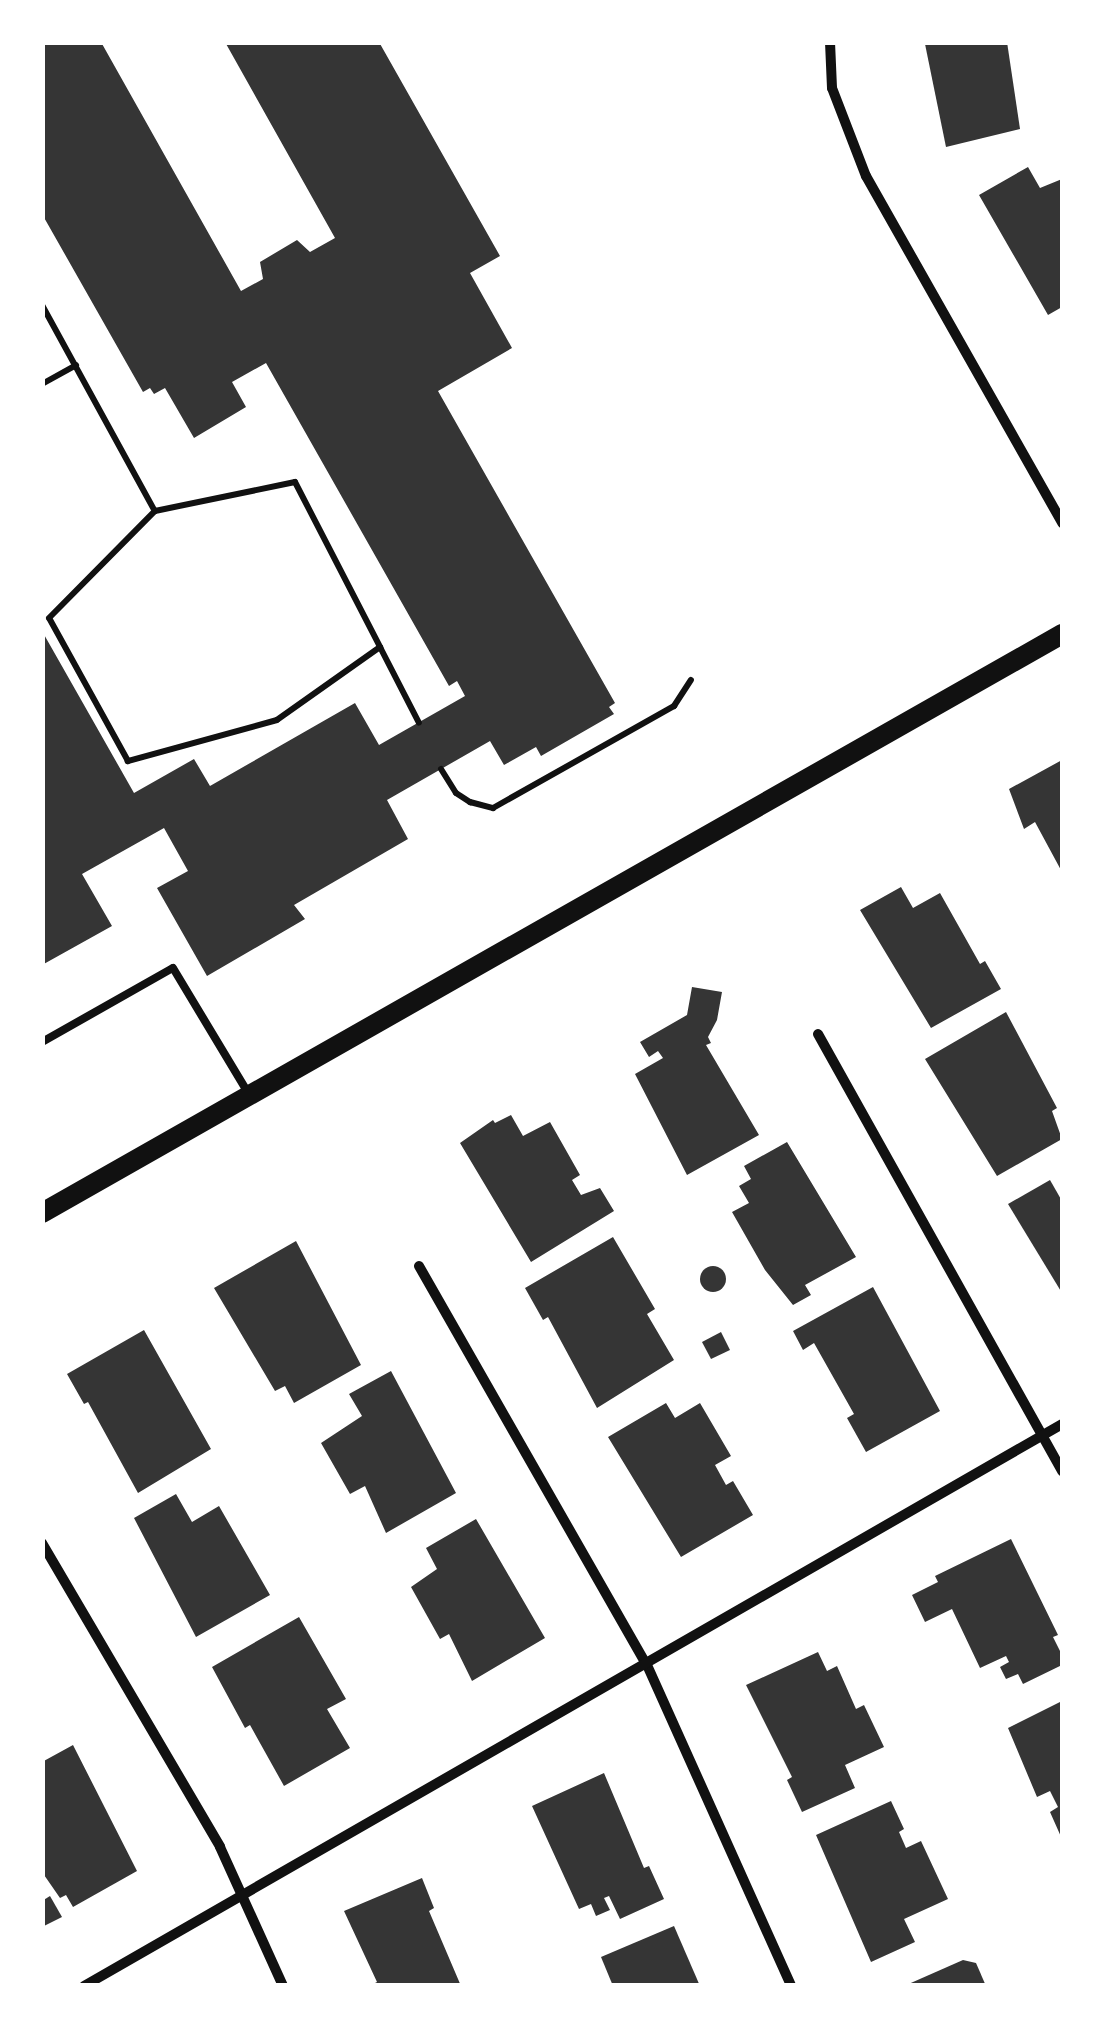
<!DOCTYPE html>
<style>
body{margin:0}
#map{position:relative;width:1105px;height:2028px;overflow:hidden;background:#fff;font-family:"IBM Plex Sans",sans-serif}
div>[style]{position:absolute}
.building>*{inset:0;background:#353535}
.round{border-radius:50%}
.path>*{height:6px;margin:-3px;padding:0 3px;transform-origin:3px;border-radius:3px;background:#111}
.service>*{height:8px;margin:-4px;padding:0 4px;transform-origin:4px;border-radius:4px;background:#111}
.minor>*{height:10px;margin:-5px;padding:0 5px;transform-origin:5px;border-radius:5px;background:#111}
.secondary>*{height:20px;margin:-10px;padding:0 10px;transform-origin:10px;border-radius:10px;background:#111}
span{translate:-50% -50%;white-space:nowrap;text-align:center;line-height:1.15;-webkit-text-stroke:10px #fff;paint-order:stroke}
.frame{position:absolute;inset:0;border:45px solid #fff;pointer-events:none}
</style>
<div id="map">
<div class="building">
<div style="clip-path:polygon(42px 42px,101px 42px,241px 291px,263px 279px,260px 262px,297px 240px,310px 252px,335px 238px,225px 42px,379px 42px,500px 256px,470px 273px,512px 348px,438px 391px,615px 703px,609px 707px,614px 714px,541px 756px,536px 747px,504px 765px,490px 741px,387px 800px,408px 839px,294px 905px,305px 919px,207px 976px,157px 888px,188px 871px,164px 828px,82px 874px,112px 926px,42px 965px,42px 631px,134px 793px,194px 759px,210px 786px,355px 703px,379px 745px,465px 696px,457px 681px,449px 686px,266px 363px,232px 382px,246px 407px,194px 438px,165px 388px,154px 394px,150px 388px,143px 392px,42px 214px)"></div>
<div style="clip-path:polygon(1007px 42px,1020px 129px,946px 147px,925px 44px)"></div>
<div style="clip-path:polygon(1028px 167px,1040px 188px,1062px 179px,1062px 307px,1048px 315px,979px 195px)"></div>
<div style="clip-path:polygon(1062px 760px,1062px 872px,1035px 822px,1024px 829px,1009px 789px)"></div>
<div style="clip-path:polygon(901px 887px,913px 908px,940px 893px,980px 964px,985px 961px,1001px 989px,931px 1028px,860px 910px)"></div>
<div style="clip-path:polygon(692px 987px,722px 992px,717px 1020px,708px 1037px,711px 1043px,706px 1045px,759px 1135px,687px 1175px,635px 1074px,663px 1058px,658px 1051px,649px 1057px,640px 1042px,687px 1015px)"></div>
<div style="clip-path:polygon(1006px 1012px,1057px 1108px,1052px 1111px,1062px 1139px,997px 1176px,925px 1059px)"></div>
<div style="clip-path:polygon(511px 1115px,523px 1136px,550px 1122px,580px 1175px,572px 1180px,581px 1195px,600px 1188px,614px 1211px,531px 1262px,460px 1143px,493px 1120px,495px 1123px)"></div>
<div style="clip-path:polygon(787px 1142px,856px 1257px,805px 1285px,811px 1295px,793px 1305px,765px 1270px,732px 1212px,749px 1203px,739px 1186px,751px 1179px,744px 1166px)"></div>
<div style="clip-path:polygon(1050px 1180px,1062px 1201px,1062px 1293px,1008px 1204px)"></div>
<div style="clip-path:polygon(613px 1237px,655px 1309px,647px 1314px,674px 1360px,597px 1408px,548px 1317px,543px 1320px,525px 1288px)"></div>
<div style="clip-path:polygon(296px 1241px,361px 1365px,294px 1403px,285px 1386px,275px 1391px,214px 1288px)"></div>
<div class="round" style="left:700px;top:1266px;width:26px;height:26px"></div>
<div style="clip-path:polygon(873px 1287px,940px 1411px,866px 1452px,847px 1418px,854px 1414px,814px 1343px,803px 1350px,793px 1331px)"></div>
<div style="clip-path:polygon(144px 1330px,211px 1449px,138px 1493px,88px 1402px,84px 1404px,67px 1374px)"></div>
<div style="clip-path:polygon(721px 1332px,730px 1350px,711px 1359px,702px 1342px)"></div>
<div style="clip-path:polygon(391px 1371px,456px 1493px,386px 1533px,365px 1486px,350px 1494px,321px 1443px,362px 1416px,349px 1394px)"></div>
<div style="clip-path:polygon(666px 1403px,675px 1418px,700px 1403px,731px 1456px,715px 1465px,726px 1485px,733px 1481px,753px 1515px,681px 1557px,608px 1437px)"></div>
<div style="clip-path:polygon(176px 1494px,192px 1522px,219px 1506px,270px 1595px,196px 1637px,134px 1518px)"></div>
<div style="clip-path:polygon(476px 1519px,545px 1638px,472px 1681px,449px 1634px,440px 1639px,411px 1587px,437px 1569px,426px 1548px)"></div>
<div style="clip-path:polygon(1011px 1539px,1058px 1635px,1053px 1637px,1062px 1655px,1062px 1665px,1023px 1684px,1018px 1674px,1006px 1679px,1000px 1667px,1009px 1662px,1006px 1656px,980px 1668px,952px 1609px,925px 1622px,912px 1595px,938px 1582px,935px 1576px)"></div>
<div style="clip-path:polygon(299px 1617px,346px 1699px,327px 1709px,350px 1748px,284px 1786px,250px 1725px,245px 1728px,212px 1667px)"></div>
<div style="clip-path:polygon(818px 1652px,827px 1671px,837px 1666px,856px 1709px,864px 1705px,884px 1747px,845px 1765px,855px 1788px,802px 1812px,787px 1780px,792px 1777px,746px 1685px)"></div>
<div style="clip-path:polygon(1062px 1701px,1062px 1839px,1050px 1812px,1058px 1807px,1050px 1791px,1037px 1797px,1008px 1728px)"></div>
<div style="clip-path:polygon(73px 1745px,137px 1871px,73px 1907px,66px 1895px,60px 1898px,42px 1872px,42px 1762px)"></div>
<div style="clip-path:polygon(604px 1773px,644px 1868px,649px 1866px,664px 1899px,620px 1919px,609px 1896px,604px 1898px,610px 1910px,596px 1916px,591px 1904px,579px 1909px,532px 1806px)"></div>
<div style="clip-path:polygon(891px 1801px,904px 1829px,899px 1832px,906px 1848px,921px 1841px,948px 1899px,904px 1919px,915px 1942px,871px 1962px,816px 1835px)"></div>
<div style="clip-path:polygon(422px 1878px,434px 1908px,429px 1911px,461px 1986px,369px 1986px,377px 1982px,344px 1911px)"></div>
<div style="clip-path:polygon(50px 1896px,62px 1917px,42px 1927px,42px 1901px)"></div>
<div style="clip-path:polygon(674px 1926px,700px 1986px,613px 1986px,601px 1957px)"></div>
<div style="clip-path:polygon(963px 1960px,976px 1963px,986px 1986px,904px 1986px)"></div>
</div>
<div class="path">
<div style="left:42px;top:305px;width:235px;rotate:61.3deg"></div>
<div style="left:42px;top:384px;width:39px;rotate:-29deg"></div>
<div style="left:380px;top:647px;width:126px;rotate:144.7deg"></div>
<div style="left:277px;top:720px;width:155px;rotate:164.6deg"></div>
<div style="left:128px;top:761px;width:163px;rotate:-118.9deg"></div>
<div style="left:49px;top:618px;width:151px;rotate:-45.3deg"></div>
<div style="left:155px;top:511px;width:143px;rotate:-11.7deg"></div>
<div style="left:295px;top:482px;width:186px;rotate:62.7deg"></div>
<div style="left:380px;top:647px;width:85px;rotate:62.8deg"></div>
<div style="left:441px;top:769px;width:28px;rotate:58deg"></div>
<div style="left:456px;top:793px;width:17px;rotate:33deg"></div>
<div style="left:470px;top:802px;width:24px;rotate:15deg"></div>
<div style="left:493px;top:808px;width:208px;rotate:-29.4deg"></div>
<div style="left:674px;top:706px;width:31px;rotate:-57deg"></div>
</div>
<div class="service">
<div style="left:42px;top:1042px;width:150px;rotate:-29.5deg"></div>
<div style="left:173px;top:968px;width:146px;rotate:59deg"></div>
</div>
<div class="minor">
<div style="left:830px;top:42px;width:46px;rotate:87.5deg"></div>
<div style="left:832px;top:88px;width:94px;rotate:68.9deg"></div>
<div style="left:866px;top:176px;width:399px;rotate:60.5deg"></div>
<div style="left:818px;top:1034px;width:501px;rotate:60.82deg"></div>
<div style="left:419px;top:1266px;width:460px;rotate:60.3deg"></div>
<div style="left:647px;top:1665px;width:352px;rotate:65.8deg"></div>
<div style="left:42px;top:1543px;width:352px;rotate:59.6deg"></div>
<div style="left:220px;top:1847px;width:153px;rotate:65.6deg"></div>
<div style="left:84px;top:1986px;width:1128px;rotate:-29.88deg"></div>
</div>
<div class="secondary">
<div style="left:42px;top:1213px;width:1173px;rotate:-29.58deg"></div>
</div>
<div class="frame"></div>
</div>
